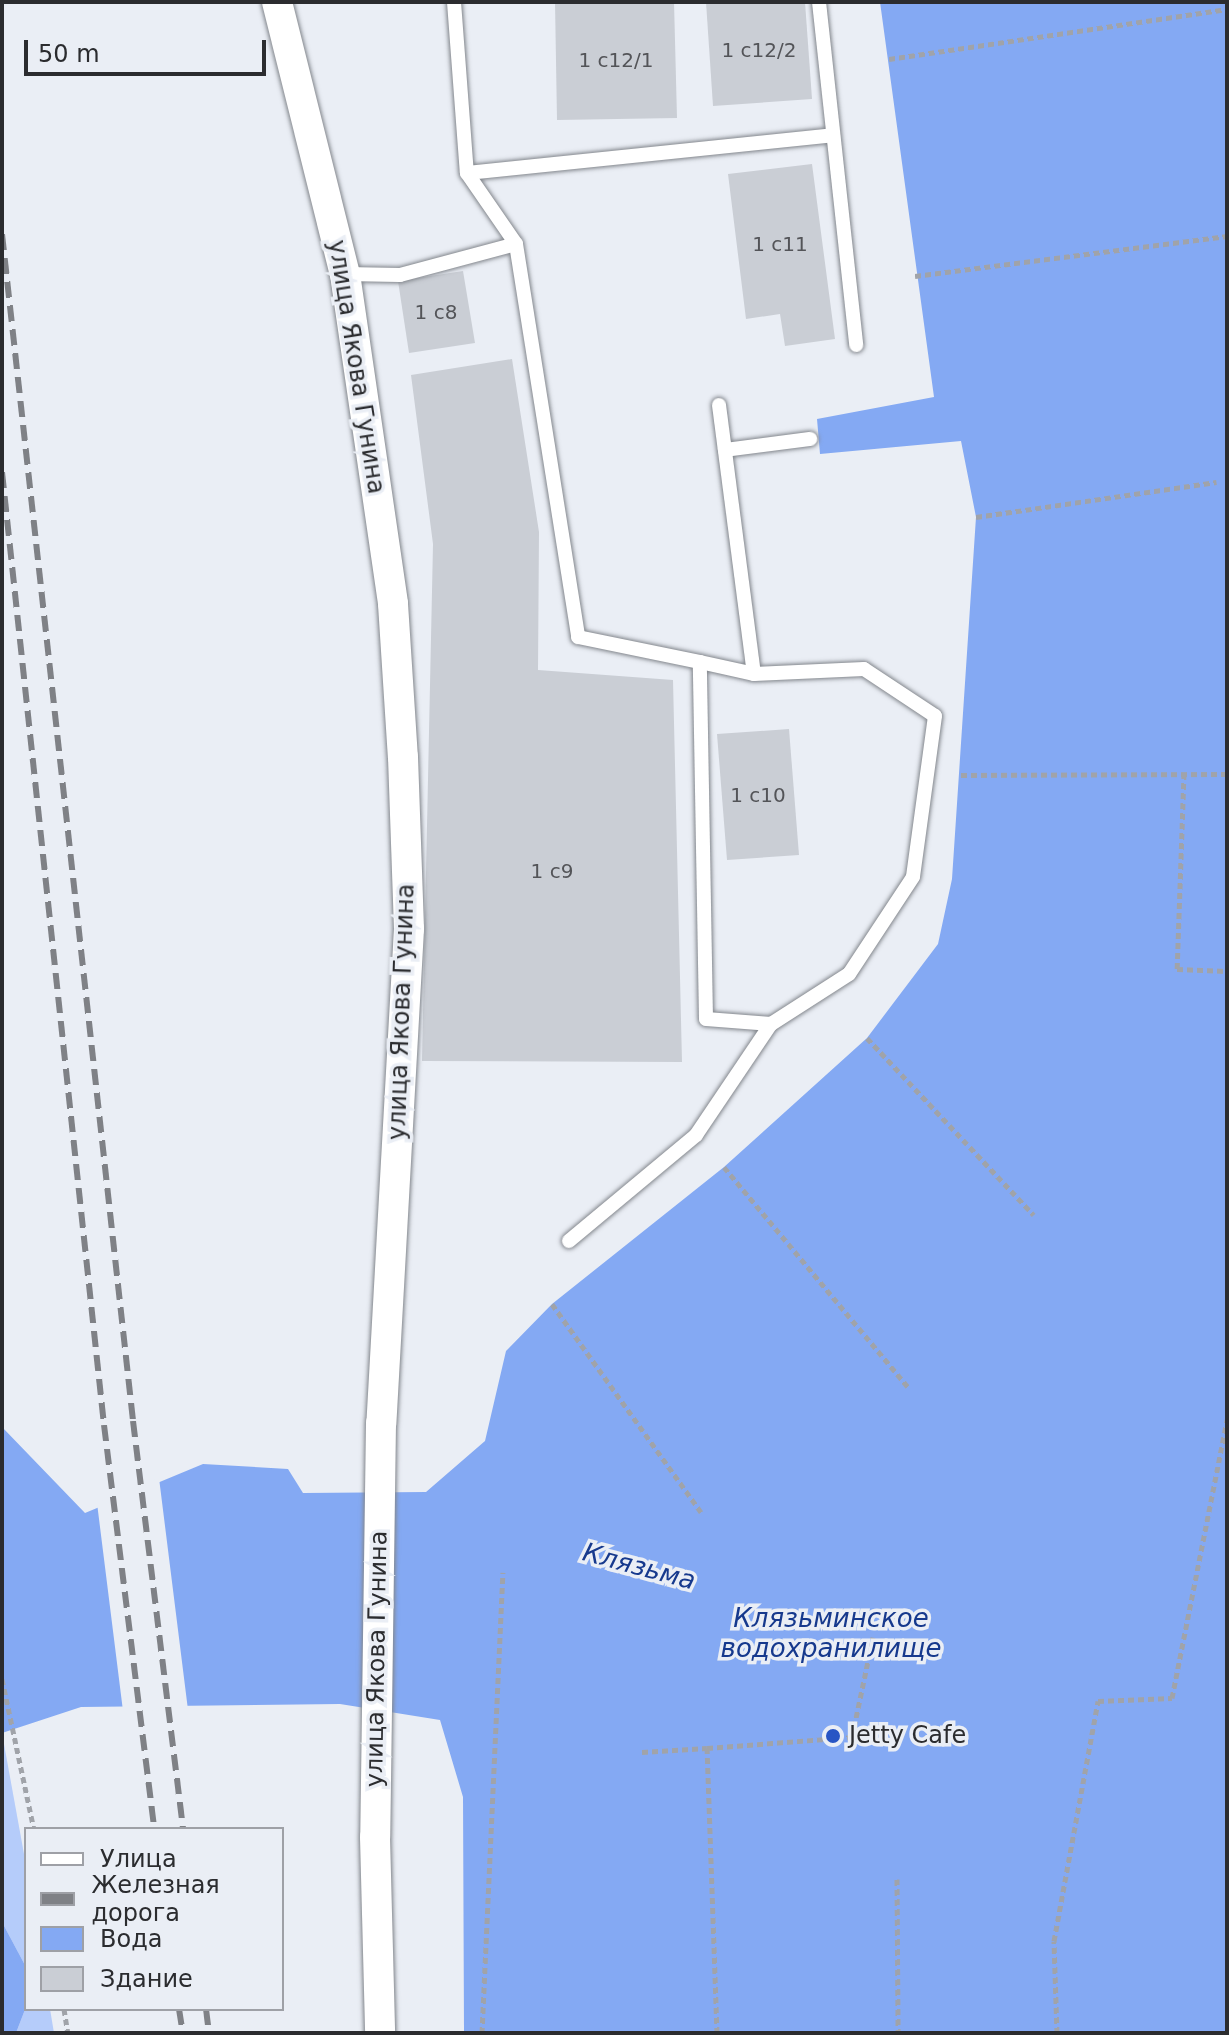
<!DOCTYPE html>
<meta charset="utf-8">
<style>
body{margin:0}
#map{position:relative;width:1229px;height:2035px;overflow:hidden;background:#eaeef5;font-family:"DejaVu Sans",sans-serif}
div>[style]{position:absolute}
.green>*{inset:0;background:#b5ccfa}
.water>*{inset:0;background:#84a9f3}
.pier>*{inset:0;background:#eaeef5}
.building>*{inset:0;background:#caced5}
.path>*{height:5px;margin-top:-2.5px;transform-origin:0;background:repeating-linear-gradient(90deg,#a0a3a9 0 6px,transparent 0 10px)}
.roads{filter:drop-shadow(0 0 2px #83878d) drop-shadow(0 0 2px #83878d)}
.lane>*{height:14px;margin:-7px;padding:0 7px;transform-origin:7px;border-radius:7px;background:#fff}
.street>*{height:30px;margin:-15px;padding:0 15px;transform-origin:15px;border-radius:15px;background:#fff}
.rail>*{height:6px;margin-top:-3px;transform-origin:0;background:repeating-linear-gradient(90deg,#7f8186 0 16px,transparent 0 24px)}
.dots>*{width:22px;height:22px;translate:-50% -50%;box-sizing:border-box;border:4px solid #eaeef5;border-radius:50%}
span{translate:-50% -50%;white-space:nowrap;text-align:center;line-height:1.15;-webkit-text-stroke:7px #eaeef5;paint-order:stroke}
.number-label{font-size:20px;color:#535458}
.number-label span{-webkit-text-stroke-width:0}
.street-label{font-size:24px;color:#2b2c2f}
.poi-label{font-size:24px;color:#2b2c2f}
.left{translate:0 -50%;text-align:left}
.water-label{font-size:26px;color:#16398d;font-style:italic}
.frame{position:absolute;inset:0;border:4px solid #2b2c2f;pointer-events:none}
.legend{position:absolute;left:24px;top:1827px;width:260px;height:184px;box-sizing:border-box;background:#eaeef5;border:2px solid #9ea0a6;margin:0;padding:10px 14px;list-style:none;font-size:24px;color:#2b2c2f}
.legend li{display:flex;align-items:center;gap:16px;height:40px}
.legend b{width:40px;border:2px solid #9ea0a6}
.scale{position:absolute;left:24px;top:40px;width:242px;height:36px;box-sizing:border-box;border:4px solid #2b2c2f;border-top:0;padding-left:10px;font-size:24px;line-height:28px;white-space:nowrap;color:#2b2c2f;-webkit-text-stroke:6px #eaeef5;paint-order:stroke}
</style>
<div id="map">
<div class="green">
<div style="clip-path:polygon(2px 1733px,26px 1865px,26px 1967px,2px 1922px)"></div>
<div style="clip-path:polygon(26px 2007px,50px 2009px,54px 2033px,16px 2033px)"></div>
</div>
<div class="water">
<div style="clip-path:polygon(880px 2px,1227px 2px,1227px 2033px,464px 2033px,463px 1797px,440px 1720px,340px 1704px,81px 1707px,2px 1733px,2px 1427px,85px 1513px,203px 1464px,288px 1469px,303px 1493px,426px 1492px,485px 1441px,506px 1351px,552px 1304px,724px 1167px,867px 1038px,938px 944px,952px 879px,976px 517px,961px 441px,820px 454px,817px 419px,934px 397px)"></div>
<div style="clip-path:polygon(2px 1922px,26px 1967px,26px 2007px,16px 2033px,2px 2033px)"></div>
</div>
<div class="pier">
<div style="clip-path:polygon(159px 1478px,188px 1710px,123px 1711px,97px 1503px)"></div>
</div>
<div class="building">
<div style="clip-path:polygon(555px 2px,674px 2px,677px 118px,557px 120px)"></div>
<div style="clip-path:polygon(706px 2px,805px 2px,812px 99px,713px 106px)"></div>
<div style="clip-path:polygon(812px 164px,835px 339px,785px 346px,780px 314px,746px 319px,728px 174px)"></div>
<div style="clip-path:polygon(463px 271px,475px 343px,409px 353px,398px 281px)"></div>
<div style="clip-path:polygon(512px 359px,539px 532px,538px 670px,673px 680px,682px 1062px,422px 1061px,433px 544px,411px 375px)"></div>
<div style="clip-path:polygon(789px 729px,799px 855px,727px 860px,717px 734px)"></div>
</div>
<div class="path">
<div style="left:889px;top:59px;width:342px;rotate:-8.4deg"></div>
<div style="left:915px;top:276px;width:315px;rotate:-7.3deg"></div>
<div style="left:976px;top:517px;width:243px;rotate:-8.3deg"></div>
<div style="left:1184px;top:773px;width:196px;rotate:92deg"></div>
<div style="left:1177px;top:969px;width:50px;rotate:2.3deg"></div>
<div style="left:961px;top:775px;width:266px;rotate:-0.2deg"></div>
<div style="left:867px;top:1038px;width:243px;rotate:46.7deg"></div>
<div style="left:724px;top:1167px;width:288px;rotate:50.1deg"></div>
<div style="left:552px;top:1304px;width:256px;rotate:54.4deg"></div>
<div style="left:2px;top:1679px;width:153px;rotate:78deg"></div>
<div style="left:642px;top:1752px;width:65px;rotate:-3.5deg"></div>
<div style="left:897px;top:1879px;width:154px;rotate:89.6deg"></div>
<div style="left:64px;top:2009px;width:24px;rotate:81deg"></div>
<div style="left:482px;top:2033px;width:461px;rotate:-87.4deg"></div>
<div style="left:717px;top:2033px;width:285px;rotate:-92deg"></div>
<div style="left:707px;top:1748px;width:145px;rotate:-4.3deg"></div>
<div style="left:852px;top:1737px;width:102px;rotate:-78.1deg"></div>
<div style="left:1057px;top:2033px;width:92px;rotate:-91.9deg"></div>
<div style="left:1054px;top:1941px;width:244px;rotate:-79.6deg"></div>
<div style="left:1098px;top:1701px;width:74px;rotate:-2.3deg"></div>
<div style="left:1172px;top:1698px;width:284px;rotate:-78.8deg"></div>
</div>
<div class="roads">
<div class="lane">
<div style="left:454px;top:2px;width:171px;rotate:85.7deg"></div>
<div style="left:467px;top:173px;width:86px;rotate:55.4deg"></div>
<div style="left:516px;top:244px;width:398px;rotate:81deg"></div>
<div style="left:578px;top:637px;width:125px;rotate:11.6deg"></div>
<div style="left:700px;top:662px;width:55px;rotate:12.5deg"></div>
<div style="left:754px;top:674px;width:110px;rotate:-2.6deg"></div>
<div style="left:864px;top:669px;width:85px;rotate:33.5deg"></div>
<div style="left:935px;top:716px;width:162px;rotate:97.8deg"></div>
<div style="left:913px;top:877px;width:116px;rotate:123.4deg"></div>
<div style="left:849px;top:974px;width:93px;rotate:147.3deg"></div>
<div style="left:771px;top:1024px;width:65px;rotate:-175.6deg"></div>
<div style="left:706px;top:1019px;width:357px;rotate:-91deg"></div>
<div style="left:819px;top:2px;width:345px;rotate:83.8deg"></div>
<div style="left:467px;top:173px;width:368px;rotate:-5.9deg"></div>
<div style="left:345px;top:274px;width:55px;rotate:1deg"></div>
<div style="left:400px;top:275px;width:120px;rotate:-15deg"></div>
<div style="left:719px;top:405px;width:271px;rotate:82.6deg"></div>
<div style="left:725px;top:450px;width:86px;rotate:-7.4deg"></div>
<div style="left:569px;top:1241px;width:165px;rotate:-39.8deg"></div>
<div style="left:696px;top:1135px;width:134px;rotate:-56deg"></div>
</div>
<div class="street">
<div style="left:277px;top:2px;width:280px;rotate:76deg"></div>
<div style="left:345px;top:274px;width:333px;rotate:81.7deg"></div>
<div style="left:393px;top:604px;width:153px;rotate:86.3deg"></div>
<div style="left:403px;top:757px;width:172px;rotate:88deg"></div>
<div style="left:409px;top:929px;width:495px;rotate:93.2deg"></div>
<div style="left:381px;top:1423px;width:414px;rotate:90.8deg"></div>
<div style="left:375px;top:1837px;width:196px;rotate:88.5deg"></div>
</div>
</div>
<div class="rail">
<div style="left:2px;top:234px;width:1194px;rotate:83.7deg"></div>
<div style="left:133px;top:1421px;width:411px;rotate:83deg"></div>
<div style="left:2px;top:472px;width:958px;rotate:83.89deg"></div>
<div style="left:104px;top:1425px;width:407px;rotate:82.9deg"></div>
<div style="left:179px;top:2009px;width:24px;rotate:81deg"></div>
<div style="left:206px;top:2009px;width:24px;rotate:83deg"></div>
</div>
<div class="dots">
<div style="left:833px;top:1736px;background:#2855c4"></div>
</div>
<div class="number-label">
<span style="left:759px;top:50px">1 с12/2</span>
<span style="left:616px;top:60px">1 с12/1</span>
<span style="left:780px;top:244px">1 с11</span>
<span style="left:436px;top:312px">1 с8</span>
<span style="left:758px;top:795px">1 с10</span>
<span style="left:552px;top:871px">1 с9</span>
</div>
<div class="street-label">
<span style="left:356px;top:367px;rotate:81deg">улица Якова Гунина</span>
<span style="left:402px;top:1012px;rotate:-88deg">улица Якова Гунина</span>
<span style="left:377px;top:1659px;rotate:-89deg">улица Якова Гунина</span>
</div>
<div class="poi-label">
<span class="left" style="left:849px;top:1736px">Jetty Cafe</span>
</div>
<div class="water-label">
<span style="left:639px;top:1567px;rotate:15deg">Клязьма</span>
<span style="left:831px;top:1634px">Клязьминское<br>водохранилище</span>
</div>
<div class="frame"></div>
<ul class="legend">
<li><b style="height:10px;background:#fff"></b>Улица</li>
<li><b style="height:10px;background:#7f8186"></b>Железная дорога</li>
<li><b style="height:22px;background:#84a9f3"></b>Вода</li>
<li><b style="height:22px;background:#caced5"></b>Здание</li>
</ul>
<div class="scale">50 m</div>
</div>
